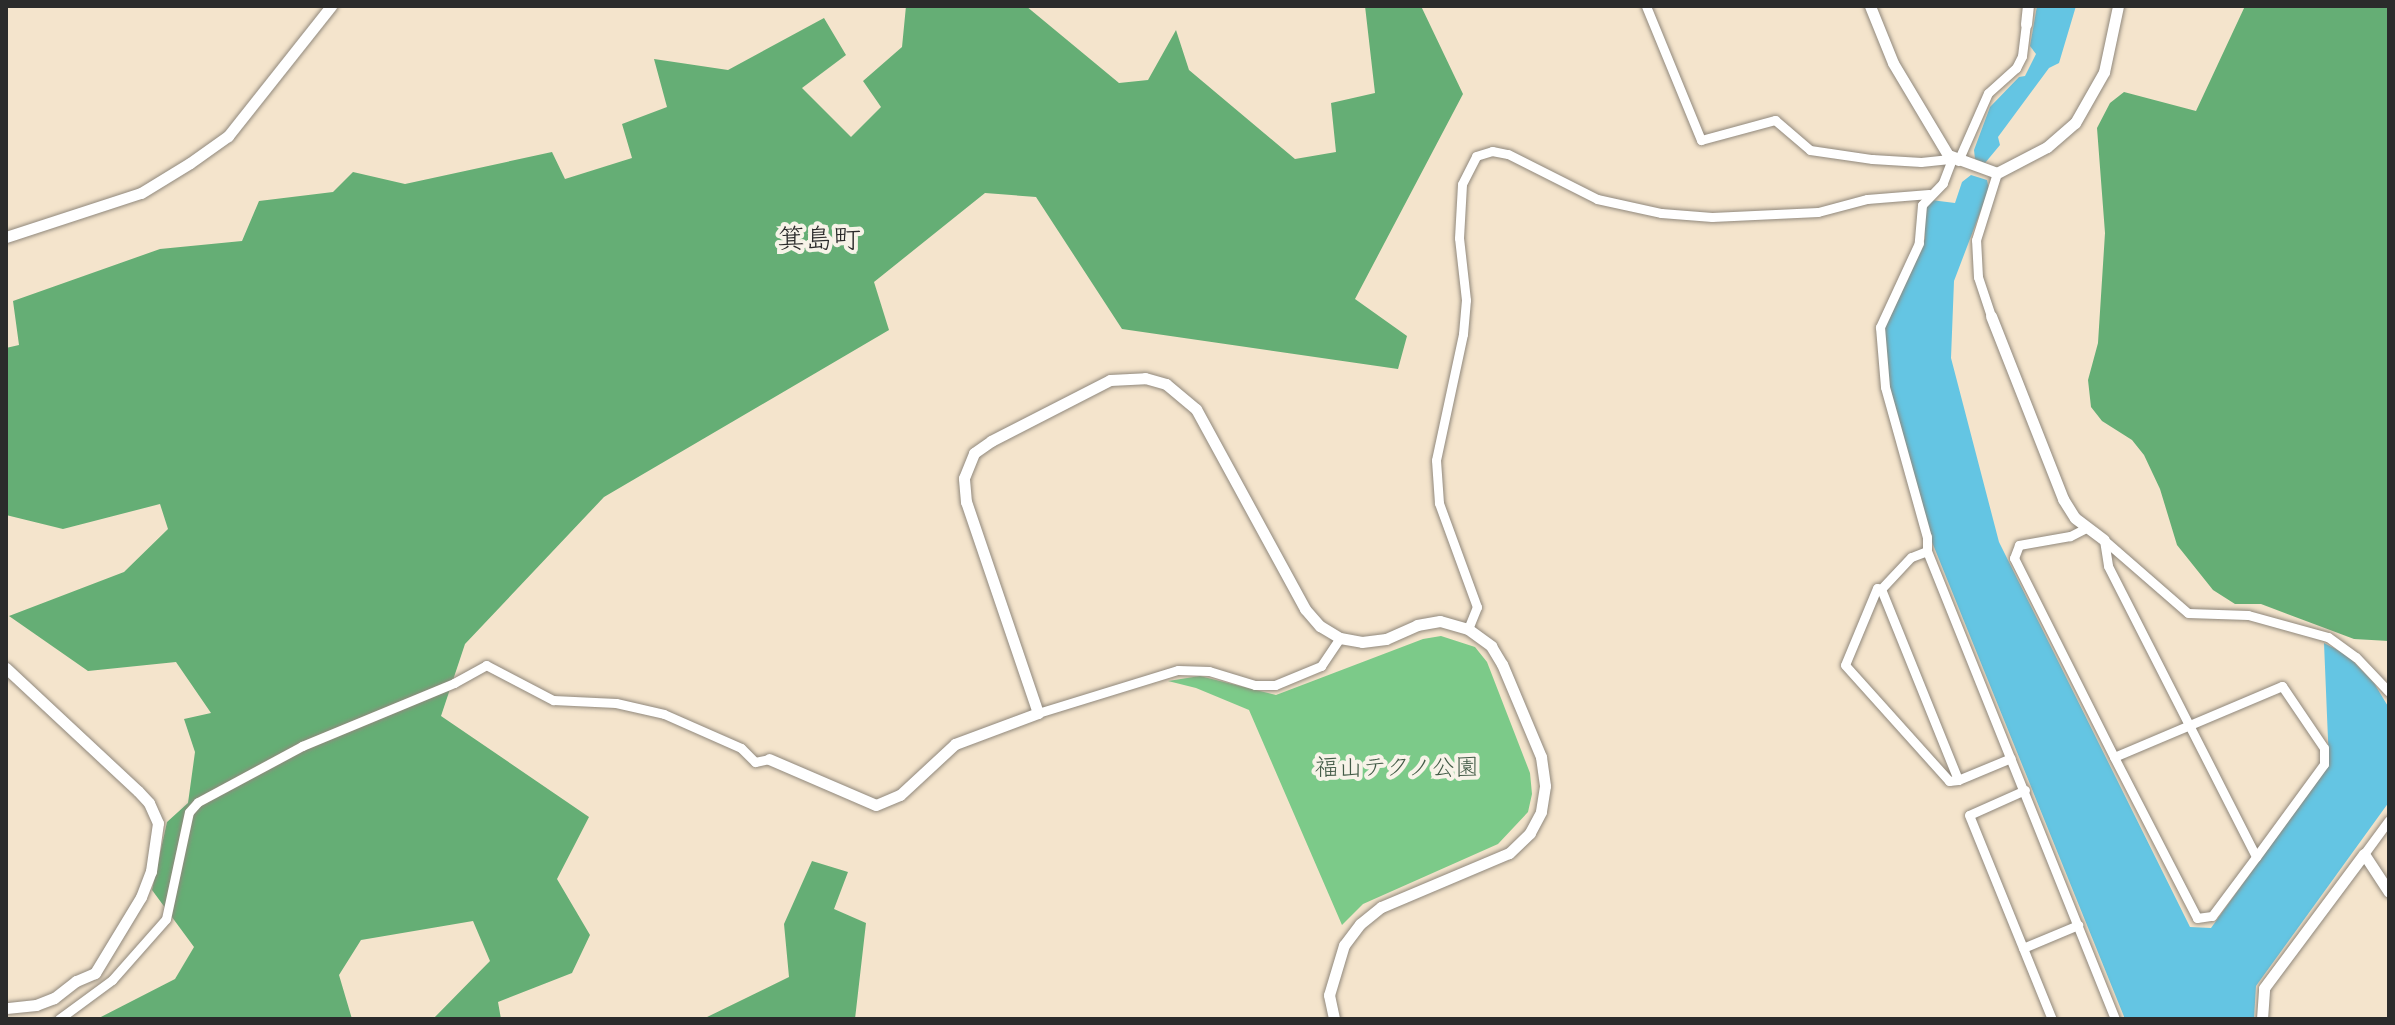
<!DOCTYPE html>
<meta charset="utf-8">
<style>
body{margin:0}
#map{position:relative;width:2395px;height:1025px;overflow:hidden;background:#f4e4cc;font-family:"Balsamiq Sans","Klee One",sans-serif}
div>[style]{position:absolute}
.green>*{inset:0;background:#7cca89}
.forest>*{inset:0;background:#65ae75}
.water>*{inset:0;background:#64c5e3}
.roads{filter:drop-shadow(0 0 2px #90887c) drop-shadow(0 0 2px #90887c)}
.minor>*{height:9px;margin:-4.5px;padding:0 4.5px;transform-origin:4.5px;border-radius:4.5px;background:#fff}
.tertiary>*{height:11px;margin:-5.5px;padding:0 5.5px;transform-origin:5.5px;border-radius:5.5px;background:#fff}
span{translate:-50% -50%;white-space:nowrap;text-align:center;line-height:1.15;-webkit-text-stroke:8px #f7f3e8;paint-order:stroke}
.park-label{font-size:24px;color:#435b47}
.quarter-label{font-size:28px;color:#2b2b2b}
.frame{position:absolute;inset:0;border:8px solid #2b2b2b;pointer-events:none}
</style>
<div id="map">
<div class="green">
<div style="clip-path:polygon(1441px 636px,1475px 647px,1487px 662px,1530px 773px,1532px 794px,1528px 812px,1498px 844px,1363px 904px,1342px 925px,1249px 710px,1196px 688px,1168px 681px,1200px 676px,1276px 695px,1423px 639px)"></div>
</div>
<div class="forest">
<div style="clip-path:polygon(906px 6px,1026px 6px,1119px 83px,1148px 80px,1176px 30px,1189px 70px,1295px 159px,1336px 152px,1331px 103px,1375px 93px,1365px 6px,1421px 6px,1463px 94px,1355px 299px,1407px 336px,1398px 369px,1122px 329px,1036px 197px,985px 193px,874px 282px,889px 330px,604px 497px,465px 644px,441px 716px,589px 817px,557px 879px,590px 935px,572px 973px,498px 1002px,501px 1019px,433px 1019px,490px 961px,473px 921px,361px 940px,339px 975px,352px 1019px,97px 1019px,175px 979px,194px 947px,152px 890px,167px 822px,188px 803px,195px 752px,184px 719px,211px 713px,176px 662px,88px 671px,9px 616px,124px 572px,168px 529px,160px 504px,63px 529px,6px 515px,6px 348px,19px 345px,13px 301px,160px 249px,242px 241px,259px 201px,333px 192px,353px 172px,405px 184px,552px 152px,565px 179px,632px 158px,622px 124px,667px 107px,654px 59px,728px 70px,824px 18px,846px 55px,802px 88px,851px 137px,881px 107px,863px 81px,902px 47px)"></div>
<div style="clip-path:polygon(2245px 6px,2389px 6px,2389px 641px,2354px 639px,2261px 604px,2235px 604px,2213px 590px,2177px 545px,2160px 489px,2144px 455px,2132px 440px,2102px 421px,2091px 407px,2088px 380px,2098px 343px,2105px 233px,2097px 128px,2110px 103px,2124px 92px,2196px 111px)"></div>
<div style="clip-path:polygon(812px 861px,848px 872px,834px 909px,866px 923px,855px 1019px,703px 1019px,789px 977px,784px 924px)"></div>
</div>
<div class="water">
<div style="clip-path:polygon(2037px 6px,2076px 6px,2059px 63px,2049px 68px,1998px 137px,2000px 145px,1985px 163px,1975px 159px,1974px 150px,1990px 107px,2019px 77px,2025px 76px,2036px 54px,2030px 46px)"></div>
<div style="clip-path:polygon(1971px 175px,1987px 180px,1989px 189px,1954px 281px,1951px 358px,1999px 542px,2190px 927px,2211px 928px,2329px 764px,2324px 643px,2347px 655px,2374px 683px,2389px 708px,2389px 802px,2256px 986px,2254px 1019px,2125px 1019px,1932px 542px,1899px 428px,1888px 381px,1883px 329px,1925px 239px,1925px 207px,1931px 200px,1955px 203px,1962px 182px)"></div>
</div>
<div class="roads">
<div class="minor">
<div style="left:1646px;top:6px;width:145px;rotate:67.7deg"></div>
<div style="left:1701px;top:140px;width:77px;rotate:-15.1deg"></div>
<div style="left:1775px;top:120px;width:46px;rotate:40.6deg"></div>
<div style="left:1810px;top:150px;width:63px;rotate:8.3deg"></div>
<div style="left:1872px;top:159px;width:49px;rotate:3.5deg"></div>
<div style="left:1921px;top:162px;width:31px;rotate:-6deg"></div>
<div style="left:1952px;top:159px;width:26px;rotate:111deg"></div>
<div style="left:1943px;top:183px;width:30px;rotate:134deg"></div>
<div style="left:1922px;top:205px;width:38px;rotate:95deg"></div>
<div style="left:1919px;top:243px;width:93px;rotate:114.9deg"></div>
<div style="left:1880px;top:327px;width:60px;rotate:85.2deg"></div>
<div style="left:1885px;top:387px;width:156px;rotate:74.4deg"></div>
<div style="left:1927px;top:537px;width:14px;rotate:90deg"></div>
<div style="left:1927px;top:551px;width:504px;rotate:68.11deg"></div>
<div style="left:1958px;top:161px;width:74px;rotate:-66.2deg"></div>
<div style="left:1988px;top:93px;width:38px;rotate:-42deg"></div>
<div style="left:2016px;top:68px;width:13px;rotate:-63deg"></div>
<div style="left:2022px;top:56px;width:32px;rotate:-83deg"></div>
<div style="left:1991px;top:316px;width:41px;rotate:-108.4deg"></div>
<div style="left:1978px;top:277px;width:37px;rotate:-93deg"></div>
<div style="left:1976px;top:240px;width:70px;rotate:-72.6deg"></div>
<div style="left:2086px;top:528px;width:18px;rotate:153deg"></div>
<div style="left:2070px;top:536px;width:52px;rotate:170deg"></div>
<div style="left:2019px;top:545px;width:14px;rotate:111deg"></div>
<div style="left:2014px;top:558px;width:223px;rotate:63.3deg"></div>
<div style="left:2114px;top:757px;width:181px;rotate:62.7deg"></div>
<div style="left:2197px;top:918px;width:15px;rotate:-8deg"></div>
<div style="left:2212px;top:916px;width:74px;rotate:-53.3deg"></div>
<div style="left:2256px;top:857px;width:115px;rotate:-53.8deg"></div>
<div style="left:2324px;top:764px;width:16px;rotate:-90deg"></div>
<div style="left:2324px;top:748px;width:75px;rotate:-124.1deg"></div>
<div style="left:2282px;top:686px;width:182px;rotate:157.1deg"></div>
<div style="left:2104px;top:540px;width:26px;rotate:81deg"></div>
<div style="left:2108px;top:566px;width:326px;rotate:63deg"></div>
<div style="left:2104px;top:540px;width:111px;rotate:41deg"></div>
<div style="left:2188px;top:613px;width:60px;rotate:1.9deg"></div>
<div style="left:2248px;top:615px;width:83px;rotate:15.4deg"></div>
<div style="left:2328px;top:637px;width:34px;rotate:36deg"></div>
<div style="left:2356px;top:657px;width:48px;rotate:46.7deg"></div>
<div style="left:1927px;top:551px;width:17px;rotate:159deg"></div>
<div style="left:1911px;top:557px;width:44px;rotate:133.2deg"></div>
<div style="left:1881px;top:589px;width:206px;rotate:68deg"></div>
<div style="left:1958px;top:780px;width:57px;rotate:-22.5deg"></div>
<div style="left:1881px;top:589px;width:4px;rotate:-166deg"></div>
<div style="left:1877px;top:588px;width:83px;rotate:112.6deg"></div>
<div style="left:1845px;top:665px;width:156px;rotate:48.1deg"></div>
<div style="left:1949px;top:781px;width:9px;rotate:-6deg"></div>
<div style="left:1468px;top:629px;width:24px;rotate:-68deg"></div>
<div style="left:1477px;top:607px;width:111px;rotate:-110.1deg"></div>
<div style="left:1439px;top:503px;width:43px;rotate:-94deg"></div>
<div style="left:1436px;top:460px;width:129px;rotate:-77.9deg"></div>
<div style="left:1463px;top:334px;width:34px;rotate:-85deg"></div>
<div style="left:1466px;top:300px;width:62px;rotate:-96.4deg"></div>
<div style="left:1459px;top:238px;width:54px;rotate:-86.8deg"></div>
<div style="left:1462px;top:184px;width:31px;rotate:-63deg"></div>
<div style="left:1476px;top:156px;width:17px;rotate:-17deg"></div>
<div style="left:1492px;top:151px;width:16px;rotate:11deg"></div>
<div style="left:1508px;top:154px;width:100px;rotate:26.8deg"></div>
<div style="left:1597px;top:199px;width:66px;rotate:12.3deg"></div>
<div style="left:1661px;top:213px;width:51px;rotate:4.5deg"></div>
<div style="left:1712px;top:217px;width:106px;rotate:-2.7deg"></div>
<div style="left:1818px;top:212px;width:51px;rotate:-14.9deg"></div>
<div style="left:1867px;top:199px;width:62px;rotate:-4.6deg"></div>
<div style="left:1038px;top:713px;width:146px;rotate:-17.1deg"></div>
<div style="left:1178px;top:670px;width:31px;rotate:2deg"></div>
<div style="left:1209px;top:671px;width:48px;rotate:16.9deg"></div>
<div style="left:1255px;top:685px;width:20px"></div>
<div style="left:1275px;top:685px;width:50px;rotate:-22.4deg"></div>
<div style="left:1321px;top:666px;width:34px;rotate:-56deg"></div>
<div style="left:2025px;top:790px;width:61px;rotate:155.9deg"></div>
<div style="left:1969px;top:815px;width:220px;rotate:67.9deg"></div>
<div style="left:2364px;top:854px;width:42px;rotate:-53.7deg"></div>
<div style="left:2023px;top:948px;width:60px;rotate:-22.7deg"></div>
<div style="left:59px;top:1019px;width:66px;rotate:-36.3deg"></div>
<div style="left:112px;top:980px;width:81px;rotate:-48.5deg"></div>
<div style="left:166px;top:919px;width:109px;rotate:-77.9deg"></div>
<div style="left:189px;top:812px;width:13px;rotate:-48deg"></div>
<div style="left:198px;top:802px;width:118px;rotate:-28.3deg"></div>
<div style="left:302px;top:746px;width:165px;rotate:-22.5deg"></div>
<div style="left:454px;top:683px;width:37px;rotate:-29deg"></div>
<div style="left:486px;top:665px;width:76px;rotate:27.6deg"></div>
<div style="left:553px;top:700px;width:63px;rotate:2.7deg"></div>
<div style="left:616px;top:703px;width:49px;rotate:12.9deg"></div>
<div style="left:664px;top:714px;width:84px;rotate:23.8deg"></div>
<div style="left:741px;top:748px;width:20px;rotate:45deg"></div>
<div style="left:755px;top:762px;width:14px;rotate:-12deg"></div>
</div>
<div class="tertiary">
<div style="left:1870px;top:6px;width:61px;rotate:68deg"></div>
<div style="left:1893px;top:63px;width:107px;rotate:59.1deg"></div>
<div style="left:1948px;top:155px;width:52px;rotate:20.2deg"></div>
<div style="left:1997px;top:173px;width:56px;rotate:-27.5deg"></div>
<div style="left:2047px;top:147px;width:37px;rotate:-41deg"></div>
<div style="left:2075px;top:123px;width:59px;rotate:-60.4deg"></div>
<div style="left:2104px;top:72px;width:67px;rotate:-78deg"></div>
<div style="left:2026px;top:24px;width:18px;rotate:-84deg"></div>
<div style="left:6px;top:237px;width:142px;rotate:-18.1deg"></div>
<div style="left:141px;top:193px;width:57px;rotate:-31.5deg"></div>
<div style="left:190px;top:163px;width:47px;rotate:-35.4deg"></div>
<div style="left:228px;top:136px;width:166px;rotate:-51.6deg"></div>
<div style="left:1991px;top:316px;width:197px;rotate:68.5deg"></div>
<div style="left:2063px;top:499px;width:22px;rotate:58deg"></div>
<div style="left:2075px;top:518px;width:36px;rotate:37deg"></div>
<div style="left:6px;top:668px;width:180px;rotate:43deg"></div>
<div style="left:138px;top:791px;width:16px;rotate:47deg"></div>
<div style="left:149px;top:803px;width:22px;rotate:66deg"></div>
<div style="left:158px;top:823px;width:49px;rotate:98.3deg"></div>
<div style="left:151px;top:871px;width:28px;rotate:111deg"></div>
<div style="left:141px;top:897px;width:89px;rotate:121.2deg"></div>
<div style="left:95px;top:973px;width:21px;rotate:157deg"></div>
<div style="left:76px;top:981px;width:28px;rotate:142deg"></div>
<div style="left:54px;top:998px;width:19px;rotate:159deg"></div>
<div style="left:36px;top:1005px;width:30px;rotate:174deg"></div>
<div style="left:769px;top:759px;width:116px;rotate:23.3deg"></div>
<div style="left:876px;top:805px;width:26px;rotate:-23deg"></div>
<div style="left:900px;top:795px;width:75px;rotate:-42.8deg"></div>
<div style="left:955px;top:744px;width:89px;rotate:-20.5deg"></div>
<div style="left:1038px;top:713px;width:223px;rotate:-108.8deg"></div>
<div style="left:966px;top:502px;width:24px;rotate:-95deg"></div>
<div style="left:964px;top:478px;width:27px;rotate:-68deg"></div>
<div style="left:974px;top:453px;width:21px;rotate:-35deg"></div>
<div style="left:991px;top:441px;width:134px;rotate:-27.1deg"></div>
<div style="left:1110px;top:380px;width:35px;rotate:-3deg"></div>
<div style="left:1145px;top:378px;width:22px;rotate:16deg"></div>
<div style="left:1166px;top:384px;width:39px;rotate:40deg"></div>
<div style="left:1196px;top:409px;width:228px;rotate:61.4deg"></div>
<div style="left:1305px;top:609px;width:23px;rotate:49deg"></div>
<div style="left:1320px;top:626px;width:23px;rotate:31deg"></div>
<div style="left:1340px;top:638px;width:22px;rotate:10deg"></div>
<div style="left:1362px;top:642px;width:24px;rotate:-7deg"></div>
<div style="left:1386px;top:639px;width:34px;rotate:-24deg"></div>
<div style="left:1417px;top:625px;width:23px;rotate:-10deg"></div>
<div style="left:1440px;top:621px;width:29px;rotate:16deg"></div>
<div style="left:1468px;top:629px;width:29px;rotate:36deg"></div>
<div style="left:1491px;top:646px;width:21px;rotate:59deg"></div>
<div style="left:1502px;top:664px;width:101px;rotate:67.2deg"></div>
<div style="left:1541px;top:757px;width:29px;rotate:82deg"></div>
<div style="left:1545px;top:786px;width:26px;rotate:99deg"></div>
<div style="left:1541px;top:812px;width:24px;rotate:118deg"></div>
<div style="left:1530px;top:833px;width:29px;rotate:136deg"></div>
<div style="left:1509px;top:853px;width:139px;rotate:157.1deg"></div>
<div style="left:1381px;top:907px;width:27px;rotate:141deg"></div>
<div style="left:1360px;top:924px;width:26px;rotate:127deg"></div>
<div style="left:1344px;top:945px;width:52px;rotate:106.7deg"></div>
<div style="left:1329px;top:995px;width:25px;rotate:78deg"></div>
<div style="left:2262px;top:1019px;width:31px;rotate:-86deg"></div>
<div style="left:2264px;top:988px;width:167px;rotate:-53.3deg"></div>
<div style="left:2364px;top:854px;width:45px;rotate:56.7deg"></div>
</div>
</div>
<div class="park-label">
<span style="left:1397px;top:768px">福山テクノ公園</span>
</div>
<div class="quarter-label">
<span style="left:819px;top:240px">箕島町</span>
</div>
<div class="frame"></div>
</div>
